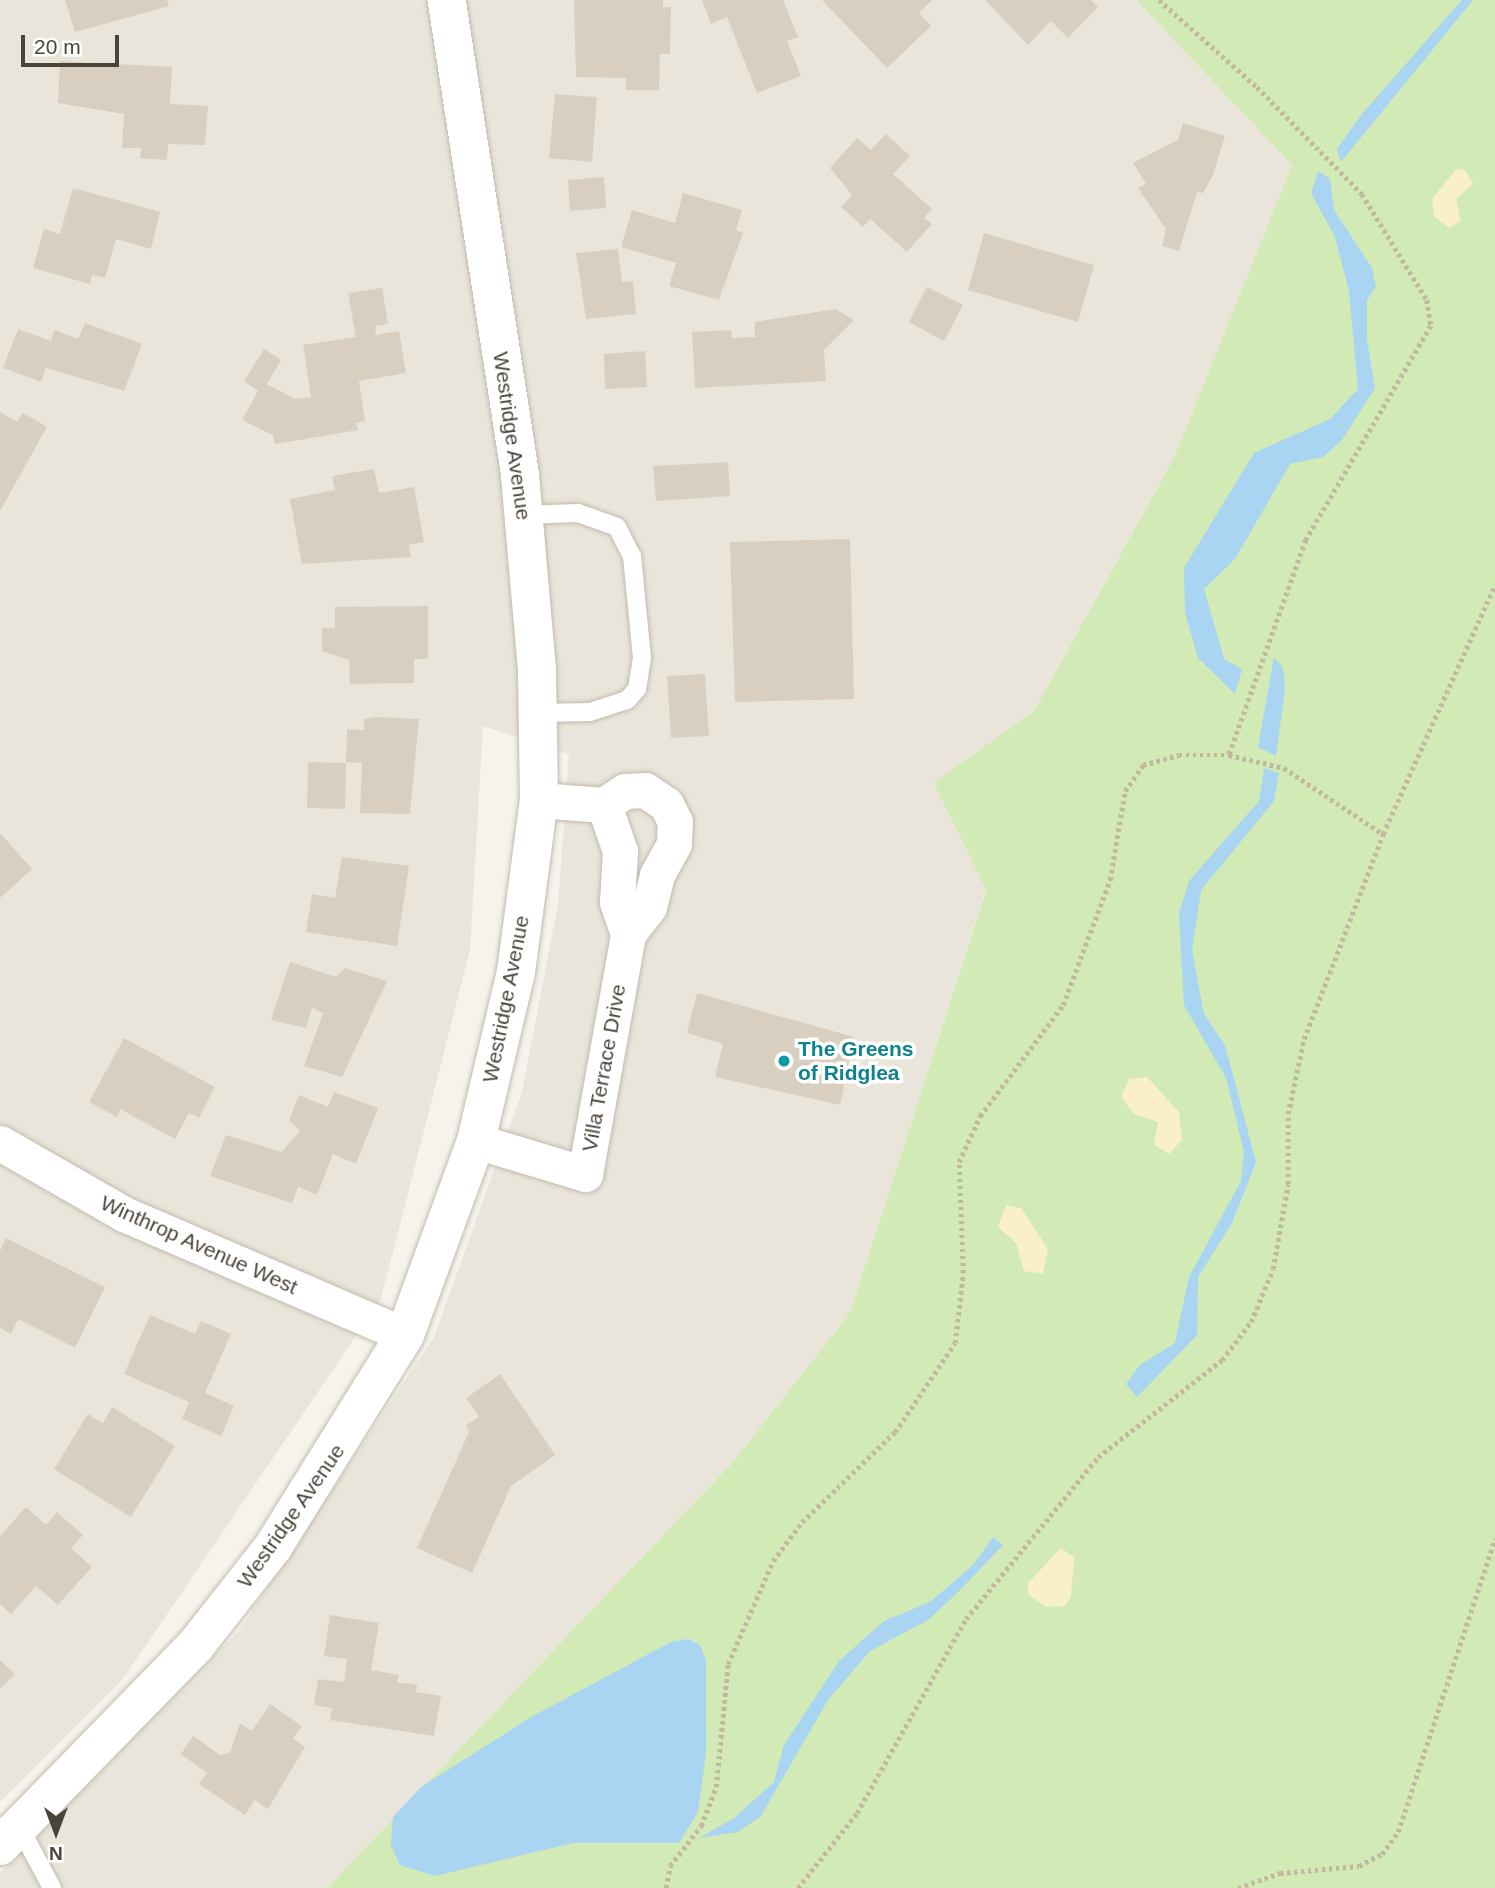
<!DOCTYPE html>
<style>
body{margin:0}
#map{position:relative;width:1495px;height:1888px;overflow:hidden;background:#f6f3ec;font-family:Arial,sans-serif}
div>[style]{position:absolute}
.residential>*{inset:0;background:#eae5da}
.green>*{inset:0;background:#d2eab5}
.sand>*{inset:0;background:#f9efc9}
.water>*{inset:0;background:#a9d4f2}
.building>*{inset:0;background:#d8cfc1}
.path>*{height:4.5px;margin-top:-2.25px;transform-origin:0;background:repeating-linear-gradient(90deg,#c4b79f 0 3.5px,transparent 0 7px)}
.roads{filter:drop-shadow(0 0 2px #c2bbae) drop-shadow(0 0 2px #c2bbae)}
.service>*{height:18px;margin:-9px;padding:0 9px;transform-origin:9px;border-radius:9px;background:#fff}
.minor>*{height:35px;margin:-17.5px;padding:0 17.5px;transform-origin:17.5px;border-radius:17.5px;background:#fff}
.tertiary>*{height:38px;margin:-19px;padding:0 19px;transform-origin:19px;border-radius:19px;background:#fff}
.dots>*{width:19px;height:19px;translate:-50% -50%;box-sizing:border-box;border:4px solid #fff;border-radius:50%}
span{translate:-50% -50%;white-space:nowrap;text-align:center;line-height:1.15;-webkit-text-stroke:7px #fff;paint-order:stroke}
.street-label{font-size:21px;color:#4b4439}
.culture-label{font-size:21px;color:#0d838f;font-weight:700}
.left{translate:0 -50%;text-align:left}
.north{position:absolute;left:21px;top:1797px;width:70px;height:70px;-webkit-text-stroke:5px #fff;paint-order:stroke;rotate:180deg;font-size:19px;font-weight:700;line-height:28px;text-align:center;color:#4b4439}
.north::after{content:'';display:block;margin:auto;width:24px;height:32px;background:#4b4439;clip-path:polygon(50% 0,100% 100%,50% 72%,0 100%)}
.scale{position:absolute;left:21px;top:35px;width:98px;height:32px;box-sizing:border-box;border:4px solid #4b4439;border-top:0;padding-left:9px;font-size:21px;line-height:24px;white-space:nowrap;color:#4b4439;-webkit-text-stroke:5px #fff;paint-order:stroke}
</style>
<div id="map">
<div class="residential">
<div style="clip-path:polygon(0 0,1136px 0,1292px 165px,1174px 458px,1030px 718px,934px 783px,986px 888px,850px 1313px,733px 1462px,327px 1888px,0 1888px,0 1873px,238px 1632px,434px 1337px,522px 1092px,558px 904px,569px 754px,483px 726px,470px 950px,381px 1299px,123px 1679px,0 1802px)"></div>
</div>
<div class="green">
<div style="clip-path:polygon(1136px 0,1495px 0,1495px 1888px,327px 1888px,733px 1462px,850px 1313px,986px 890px,934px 783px,1034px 711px,1174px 458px,1292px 165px)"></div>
</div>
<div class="sand">
<div style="clip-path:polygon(1456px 169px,1465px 170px,1473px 184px,1456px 199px,1461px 221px,1449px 228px,1434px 216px,1432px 199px)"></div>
<div style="clip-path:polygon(1147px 1077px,1179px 1112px,1182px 1140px,1169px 1154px,1154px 1145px,1158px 1122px,1134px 1114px,1121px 1097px,1129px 1079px)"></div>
<div style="clip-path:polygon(1006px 1205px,1021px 1208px,1048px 1249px,1043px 1274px,1024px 1271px,1016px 1243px,998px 1227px)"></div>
<div style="clip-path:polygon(1061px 1548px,1074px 1557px,1071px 1597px,1065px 1606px,1046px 1607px,1029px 1595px,1027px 1584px)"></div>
</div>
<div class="water">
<div style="clip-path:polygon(1462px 0,1473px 0,1341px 162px,1337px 149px,1361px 115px)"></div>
<div style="clip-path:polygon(1318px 171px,1330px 179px,1334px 210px,1372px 268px,1376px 287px,1367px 300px,1367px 340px,1375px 388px,1342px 440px,1323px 457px,1290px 464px,1235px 559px,1204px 589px,1224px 659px,1242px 669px,1235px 694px,1198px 658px,1185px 613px,1184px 568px,1254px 453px,1330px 419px,1358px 389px,1349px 291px,1335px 237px,1311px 193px)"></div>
<div style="clip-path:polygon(1274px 657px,1283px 668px,1285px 689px,1276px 756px,1258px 747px)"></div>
<div style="clip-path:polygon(1264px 768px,1279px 773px,1274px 801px,1201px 890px,1192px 951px,1204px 1014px,1225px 1045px,1256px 1162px,1232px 1223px,1198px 1277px,1197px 1335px,1137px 1397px,1126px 1384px,1140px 1365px,1175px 1343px,1189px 1277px,1241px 1181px,1244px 1152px,1226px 1078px,1184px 1005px,1179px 914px,1189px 881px,1259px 801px)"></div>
<div style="clip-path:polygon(993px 1537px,1003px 1545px,958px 1592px,928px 1620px,870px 1651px,828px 1700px,761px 1816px,738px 1832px,699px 1838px,734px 1818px,774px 1782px,784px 1745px,839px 1661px,884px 1621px,930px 1602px,973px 1565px)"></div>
<div style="clip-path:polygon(688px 1639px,700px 1645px,706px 1660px,706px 1754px,698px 1812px,679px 1843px,573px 1843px,435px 1876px,400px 1865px,391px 1846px,393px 1817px,421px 1787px,533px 1716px,671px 1642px)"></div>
</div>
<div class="building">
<div style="clip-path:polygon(65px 0,167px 0,169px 6px,75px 32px)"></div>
<div style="clip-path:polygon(574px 0,663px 0,663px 7px,671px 7px,670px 54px,660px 54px,659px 90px,626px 90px,626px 78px,576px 77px)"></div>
<div style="clip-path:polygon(702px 0,783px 0,798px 37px,787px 41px,801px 76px,757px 93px,727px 17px,711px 24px)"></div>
<div style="clip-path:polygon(822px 0,932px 0,919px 13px,931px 26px,887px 68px)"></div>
<div style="clip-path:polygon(985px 0,1091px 0,1098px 7px,1068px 38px,1051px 21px,1028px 45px)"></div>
<div style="clip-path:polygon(60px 61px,172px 67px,170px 104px,208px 106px,205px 145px,168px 144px,167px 160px,140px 158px,141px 148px,122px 148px,124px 114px,58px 103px)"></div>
<div style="clip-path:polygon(555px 94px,597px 97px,592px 162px,549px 158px)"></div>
<div style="clip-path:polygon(1183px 123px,1225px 136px,1213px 175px,1203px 193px,1197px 192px,1179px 251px,1162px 246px,1166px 229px,1138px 188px,1146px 184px,1133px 163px,1178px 140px)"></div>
<div style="clip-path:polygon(886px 134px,910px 156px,893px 174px,932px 209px,924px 218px,932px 224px,907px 252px,870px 219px,863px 227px,841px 207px,852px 195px,830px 168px,857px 138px,871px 150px)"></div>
<div style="clip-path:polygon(604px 177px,606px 208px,570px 211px,568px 180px)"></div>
<div style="clip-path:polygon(73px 188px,160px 212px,151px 249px,116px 239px,105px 278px,92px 275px,90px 284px,33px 268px,44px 229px,60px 234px)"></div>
<div style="clip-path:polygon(683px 193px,742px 210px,736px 230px,743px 233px,719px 300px,669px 286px,676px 263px,621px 247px,632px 210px,675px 223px)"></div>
<div style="clip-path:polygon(984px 233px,1094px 265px,1078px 322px,968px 290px)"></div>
<div style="clip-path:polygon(618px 249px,622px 282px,633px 281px,636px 314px,586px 319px,576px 253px)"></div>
<div style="clip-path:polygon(927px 287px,963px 305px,944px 341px,909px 322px)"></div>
<div style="clip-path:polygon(382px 288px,388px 324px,375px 326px,376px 335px,399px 331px,406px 373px,359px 381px,365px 421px,356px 423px,358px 430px,275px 444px,273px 435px,242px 420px,258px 391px,244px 381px,264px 349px,281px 360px,267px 384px,295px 399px,311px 397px,303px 345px,356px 337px,348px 293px)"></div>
<div style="clip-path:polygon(835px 309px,854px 320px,824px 350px,826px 381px,695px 388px,692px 332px,731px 330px,732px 338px,755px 337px,755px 322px)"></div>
<div style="clip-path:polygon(85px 323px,142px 344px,124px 391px,46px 368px,41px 382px,3px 368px,18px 329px,51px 341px,54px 330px,78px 339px)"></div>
<div style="clip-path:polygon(645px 351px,647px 387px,605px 389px,604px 354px)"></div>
<div style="clip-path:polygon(0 412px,17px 422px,23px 413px,47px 427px,0 511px)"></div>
<div style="clip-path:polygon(728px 462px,730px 496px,656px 501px,653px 466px)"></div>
<div style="clip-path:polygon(374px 469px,379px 493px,414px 487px,424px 542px,409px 545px,411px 557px,302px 564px,290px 499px,335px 490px,332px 476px)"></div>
<div style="clip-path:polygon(850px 539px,854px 699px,735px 702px,730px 542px)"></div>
<div style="clip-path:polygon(428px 606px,428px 659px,414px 659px,414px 683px,350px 684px,349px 660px,322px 651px,322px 628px,335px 628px,335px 607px)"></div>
<div style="clip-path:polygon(705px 674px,709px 736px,671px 738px,667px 676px)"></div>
<div style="clip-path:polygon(376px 717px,419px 719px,410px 814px,360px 813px,362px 763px,346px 762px,347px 729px,364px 730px,364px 719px)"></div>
<div style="clip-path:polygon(308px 762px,346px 763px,345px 809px,307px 808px)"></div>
<div style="clip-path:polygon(0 833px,32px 869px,0 898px)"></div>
<div style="clip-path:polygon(342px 857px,409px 866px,397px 946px,306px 932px,312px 894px,335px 898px)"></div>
<div style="clip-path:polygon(290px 962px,336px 977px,345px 968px,387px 981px,342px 1077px,304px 1066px,323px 1013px,312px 1008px,306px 1028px,271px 1020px)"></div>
<div style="clip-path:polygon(697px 993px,854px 1037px,840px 1105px,715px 1077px,723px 1044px,687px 1033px)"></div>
<div style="clip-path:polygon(124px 1038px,215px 1087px,199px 1118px,189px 1113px,175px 1139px,120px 1109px,117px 1117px,89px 1102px)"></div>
<div style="clip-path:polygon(334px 1092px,378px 1108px,356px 1164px,333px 1154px,317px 1195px,298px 1187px,292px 1203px,210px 1176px,226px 1135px,282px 1152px,300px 1131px,289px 1120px,299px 1095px,328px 1107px)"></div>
<div style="clip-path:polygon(6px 1238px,105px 1287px,75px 1348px,18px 1319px,11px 1334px,0 1328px,0 1251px)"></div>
<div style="clip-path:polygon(150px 1315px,195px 1334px,201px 1321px,231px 1334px,205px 1393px,234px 1406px,221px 1436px,182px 1419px,189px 1402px,124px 1374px)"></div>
<div style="clip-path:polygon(500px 1374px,555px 1455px,511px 1486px,472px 1573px,417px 1548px,469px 1432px,466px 1425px,479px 1417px,466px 1398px)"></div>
<div style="clip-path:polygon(112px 1407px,175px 1446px,131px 1517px,54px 1469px,88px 1414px,103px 1423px)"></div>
<div style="clip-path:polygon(26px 1507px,46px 1525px,57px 1512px,83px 1535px,71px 1548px,92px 1567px,58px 1605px,36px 1586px,11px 1614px,0 1604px,0 1536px)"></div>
<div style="clip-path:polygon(330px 1615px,379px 1623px,371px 1670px,399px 1675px,397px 1682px,417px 1685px,416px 1692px,441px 1696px,434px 1736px,330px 1720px,332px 1708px,314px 1705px,318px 1679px,344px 1682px,347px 1659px,324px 1656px)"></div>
<div style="clip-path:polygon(0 1660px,15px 1674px,0 1689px)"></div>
<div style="clip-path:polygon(270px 1704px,302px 1726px,293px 1739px,305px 1747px,268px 1809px,255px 1800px,245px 1815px,199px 1784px,207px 1773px,181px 1754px,193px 1736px,220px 1755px,230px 1753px,240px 1723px,252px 1731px)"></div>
</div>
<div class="path">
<div style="left:1159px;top:0;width:131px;rotate:41.6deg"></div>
<div style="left:1257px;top:87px;width:150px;rotate:45.5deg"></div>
<div style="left:1362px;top:194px;width:124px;rotate:58.5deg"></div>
<div style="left:1427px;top:300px;width:26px;rotate:81deg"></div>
<div style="left:1431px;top:326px;width:248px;rotate:120.3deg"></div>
<div style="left:1306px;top:540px;width:228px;rotate:109.7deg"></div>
<div style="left:666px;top:1888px;width:22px;rotate:-80deg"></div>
<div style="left:670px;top:1866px;width:51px;rotate:-52.2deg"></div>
<div style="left:701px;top:1826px;width:42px;rotate:-69deg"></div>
<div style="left:716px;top:1787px;width:124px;rotate:-84.4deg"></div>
<div style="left:728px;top:1664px;width:112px;rotate:-66.4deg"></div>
<div style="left:773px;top:1561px;width:49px;rotate:-53.4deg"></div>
<div style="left:802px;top:1522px;width:129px;rotate:-44.1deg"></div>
<div style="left:895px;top:1432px;width:107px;rotate:-56deg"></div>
<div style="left:955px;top:1343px;width:70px;rotate:-83.5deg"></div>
<div style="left:963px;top:1273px;width:111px;rotate:-92.1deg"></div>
<div style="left:959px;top:1162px;width:51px;rotate:-65.5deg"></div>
<div style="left:980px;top:1116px;width:139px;rotate:-53.2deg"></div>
<div style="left:1063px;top:1005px;width:134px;rotate:-69.4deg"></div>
<div style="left:1110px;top:880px;width:90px;rotate:-80.4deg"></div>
<div style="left:1125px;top:791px;width:32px;rotate:-55deg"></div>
<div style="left:1143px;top:765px;width:37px;rotate:-16deg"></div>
<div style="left:1179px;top:755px;width:50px"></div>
<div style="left:1229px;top:755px;width:57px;rotate:13.3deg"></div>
<div style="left:1284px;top:768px;width:119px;rotate:33.7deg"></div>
<div style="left:1383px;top:834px;width:273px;rotate:-65.8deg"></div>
<div style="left:798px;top:1888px;width:95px;rotate:-51.8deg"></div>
<div style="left:857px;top:1813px;width:223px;rotate:-60.7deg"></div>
<div style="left:966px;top:1619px;width:209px;rotate:-50.8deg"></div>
<div style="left:1098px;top:1457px;width:157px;rotate:-38deg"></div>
<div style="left:1222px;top:1360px;width:48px;rotate:-52.7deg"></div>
<div style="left:1251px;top:1322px;width:57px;rotate:-67.5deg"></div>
<div style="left:1273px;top:1269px;width:86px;rotate:-80deg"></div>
<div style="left:1288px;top:1184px;width:70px;rotate:-90deg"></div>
<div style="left:1288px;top:1114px;width:77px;rotate:-78deg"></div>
<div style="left:1304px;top:1039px;width:220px;rotate:-68.9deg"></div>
<div style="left:1238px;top:1888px;width:45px;rotate:-19.7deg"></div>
<div style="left:1280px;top:1873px;width:79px;rotate:-5.1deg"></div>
<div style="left:1359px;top:1866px;width:26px;rotate:-28deg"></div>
<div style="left:1382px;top:1854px;width:27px;rotate:-54deg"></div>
<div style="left:1398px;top:1832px;width:309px;rotate:-71.7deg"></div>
</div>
<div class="roads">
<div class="service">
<div style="left:523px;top:515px;width:55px;rotate:-2.1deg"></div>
<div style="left:578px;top:513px;width:41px;rotate:19.7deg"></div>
<div style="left:617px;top:527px;width:33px;rotate:63deg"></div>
<div style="left:632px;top:556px;width:102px;rotate:84.4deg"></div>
<div style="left:642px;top:658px;width:31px;rotate:99deg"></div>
<div style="left:637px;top:689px;width:15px;rotate:132deg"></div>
<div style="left:627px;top:700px;width:39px;rotate:162deg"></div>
<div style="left:590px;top:712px;width:52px;rotate:178.9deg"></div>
<div style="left:19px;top:1826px;width:70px;rotate:62deg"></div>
</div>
<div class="minor">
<div style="left:539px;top:800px;width:65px;rotate:4.4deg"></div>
<div style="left:604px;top:805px;width:25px;rotate:-34deg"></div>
<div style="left:625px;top:791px;width:20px;rotate:-3deg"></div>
<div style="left:645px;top:790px;width:25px;rotate:34deg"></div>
<div style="left:666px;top:804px;width:20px;rotate:63deg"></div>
<div style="left:675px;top:822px;width:22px;rotate:93deg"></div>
<div style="left:674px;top:844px;width:35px;rotate:119deg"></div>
<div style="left:657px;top:875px;width:33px;rotate:104deg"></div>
<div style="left:649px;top:907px;width:34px;rotate:128deg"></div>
<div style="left:628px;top:934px;width:34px;rotate:-109deg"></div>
<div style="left:617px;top:902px;width:51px;rotate:-86.6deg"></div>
<div style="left:620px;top:851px;width:49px;rotate:-109.2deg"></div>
<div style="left:476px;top:1141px;width:114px;rotate:16.8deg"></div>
<div style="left:585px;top:1174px;width:244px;rotate:-79.8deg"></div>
<div style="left:0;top:1143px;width:143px;rotate:29.8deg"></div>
<div style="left:124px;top:1214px;width:306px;rotate:23.3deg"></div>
</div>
<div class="tertiary">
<div style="left:0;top:1846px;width:281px;rotate:-45.7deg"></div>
<div style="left:196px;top:1645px;width:125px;rotate:-51.8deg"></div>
<div style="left:273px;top:1547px;width:250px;rotate:-58.1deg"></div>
<div style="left:405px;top:1335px;width:207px;rotate:-69.9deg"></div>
<div style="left:476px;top:1141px;width:174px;rotate:-76.7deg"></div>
<div style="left:516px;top:972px;width:174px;rotate:-82.4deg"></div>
<div style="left:539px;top:800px;width:130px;rotate:-90.9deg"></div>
<div style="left:537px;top:670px;width:197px;rotate:-95deg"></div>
<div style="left:520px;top:474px;width:480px;rotate:-98.8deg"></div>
</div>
</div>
<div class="dots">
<div style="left:784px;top:1061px;background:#0f9aa8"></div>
</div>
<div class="street-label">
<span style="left:512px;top:436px;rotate:82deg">Westridge Avenue</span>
<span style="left:506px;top:999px;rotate:-79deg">Westridge Avenue</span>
<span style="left:604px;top:1068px;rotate:-80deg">Villa Terrace Drive</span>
<span style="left:199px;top:1245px;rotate:24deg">Winthrop Avenue West</span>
<span style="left:291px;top:1516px;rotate:-55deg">Westridge Avenue</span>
</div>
<div class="culture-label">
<span class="left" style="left:798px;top:1061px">The Greens<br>of Ridglea</span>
</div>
<div class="north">N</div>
<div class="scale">20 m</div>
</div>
